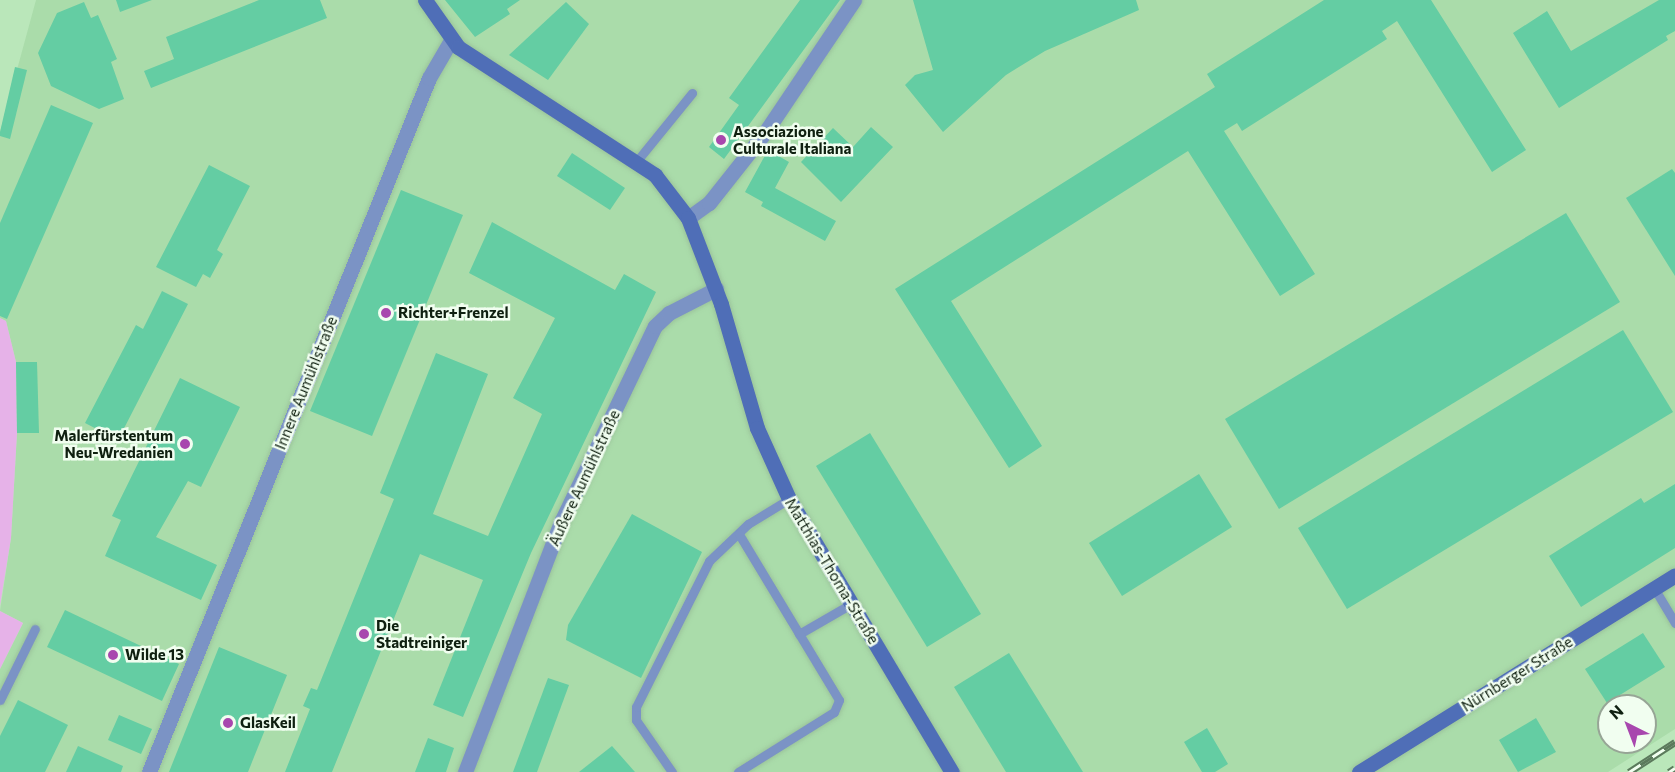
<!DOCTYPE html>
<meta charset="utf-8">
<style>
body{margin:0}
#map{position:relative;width:1675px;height:772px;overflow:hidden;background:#bae7ba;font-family:Commissioner,sans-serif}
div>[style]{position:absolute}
.built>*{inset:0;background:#aadcaa}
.green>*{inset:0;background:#e6b2e8}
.building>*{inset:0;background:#64cda3}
.roads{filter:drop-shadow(0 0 2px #9bc39b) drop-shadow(0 0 2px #9bc39b)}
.lane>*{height:9px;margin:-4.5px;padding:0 4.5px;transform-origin:4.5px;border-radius:4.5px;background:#7b93c5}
.street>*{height:15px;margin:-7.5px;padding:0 7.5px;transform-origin:7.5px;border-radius:7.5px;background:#7b93c5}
.secondary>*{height:15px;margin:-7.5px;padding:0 7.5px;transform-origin:7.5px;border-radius:7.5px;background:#4f6eb7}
.rail>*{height:7px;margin-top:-3.5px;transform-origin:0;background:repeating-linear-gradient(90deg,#f1fef0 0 14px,#5b795c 0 28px);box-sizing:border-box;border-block:2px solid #5b795c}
.dots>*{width:16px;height:16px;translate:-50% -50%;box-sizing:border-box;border:3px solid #f1fef0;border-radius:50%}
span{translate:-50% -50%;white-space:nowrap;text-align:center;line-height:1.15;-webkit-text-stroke:5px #f1fef0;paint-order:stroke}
.poi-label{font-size:15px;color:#0f2010;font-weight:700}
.left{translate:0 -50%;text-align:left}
.right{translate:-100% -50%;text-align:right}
.street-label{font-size:15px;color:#0f2010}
.north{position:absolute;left:1597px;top:694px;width:60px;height:60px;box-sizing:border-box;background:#f1fef0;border:2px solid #97a596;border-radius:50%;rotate:318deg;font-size:16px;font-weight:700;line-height:24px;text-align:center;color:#0f2010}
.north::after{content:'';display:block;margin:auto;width:21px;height:27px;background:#a847ae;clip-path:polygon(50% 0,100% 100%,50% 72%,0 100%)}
</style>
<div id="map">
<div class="built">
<div style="clip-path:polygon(evenodd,36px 0,1675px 0,1675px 729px,1608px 772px,0 772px,0 669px,23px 623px,0 611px,11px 538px,17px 433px,16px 362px,6px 321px,0 318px,0 132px,36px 0,1609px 706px,1645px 706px,1645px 742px,1609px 742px,1609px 706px)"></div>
</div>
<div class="green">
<div style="clip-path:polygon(0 318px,6px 321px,16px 362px,17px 433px,11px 538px,0 606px)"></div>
<div style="clip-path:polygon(0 611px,23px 623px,0 669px)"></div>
</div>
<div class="building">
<div style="clip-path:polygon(116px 0,152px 0,120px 12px)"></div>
<div style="clip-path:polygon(259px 0,320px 0,327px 18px,151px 88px,144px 71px,174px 59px,166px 37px)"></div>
<div style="clip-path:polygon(445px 0,520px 0,507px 9px,510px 14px,475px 37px)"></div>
<div style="clip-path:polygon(800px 0,840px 0,724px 159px,709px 147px,739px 105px,729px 98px)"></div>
<div style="clip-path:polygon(913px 0,1136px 0,1139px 10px,1045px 51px,1006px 75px,943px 132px,905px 85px,915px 75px,933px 70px)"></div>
<div style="clip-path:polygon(1324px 0,1431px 0,1526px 150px,1492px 172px,1397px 21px,1382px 31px,1387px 39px,1242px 131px,1237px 123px,1224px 131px,1315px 274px,1280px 296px,1188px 151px,951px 301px,1042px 446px,1009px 468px,895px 289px,1215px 87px,1207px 74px)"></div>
<div style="clip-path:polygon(1659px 0,1675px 0,1675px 31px,1666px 36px,1668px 40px,1559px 108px,1513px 33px,1547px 11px,1571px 51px)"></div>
<div style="clip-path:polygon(84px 2px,91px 18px,98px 15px,117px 59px,111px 62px,124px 99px,99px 109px,51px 86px,38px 53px,57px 13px)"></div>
<div style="clip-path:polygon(566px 2px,589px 24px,548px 80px,509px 55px)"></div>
<div style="clip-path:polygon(15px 67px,27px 70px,10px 139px,0 136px,0 132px)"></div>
<div style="clip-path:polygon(51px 105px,93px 123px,7px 319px,0 316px,0 223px)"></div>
<div style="clip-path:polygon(871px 127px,893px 147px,841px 202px,801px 162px,833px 128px,853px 147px)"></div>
<div style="clip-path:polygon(768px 150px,789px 162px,775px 188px,836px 221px,825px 241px,761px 206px,763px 202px,745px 192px)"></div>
<div style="clip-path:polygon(572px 153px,625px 188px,610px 210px,557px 176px)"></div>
<div style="clip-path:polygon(209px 165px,250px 186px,217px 250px,223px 254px,210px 278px,203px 274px,196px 287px,156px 267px)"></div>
<div style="clip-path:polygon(1672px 169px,1675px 173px,1675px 276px,1626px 198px)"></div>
<div style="clip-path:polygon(401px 190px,463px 215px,372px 436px,310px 411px)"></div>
<div style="clip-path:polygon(1566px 213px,1620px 302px,1279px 509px,1225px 419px)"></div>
<div style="clip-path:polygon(492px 222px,615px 290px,624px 274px,656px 292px,531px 553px,463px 717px,433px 705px,483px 580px,420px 554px,332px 772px,285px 772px,310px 709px,303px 706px,311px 688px,317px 690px,394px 499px,380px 493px,436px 353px,488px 374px,433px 514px,488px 536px,542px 414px,513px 398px,555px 318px,469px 273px)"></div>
<div style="clip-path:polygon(162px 291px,188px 304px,118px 440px,85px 423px,136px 325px,143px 329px)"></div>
<div style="clip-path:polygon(1623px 330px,1673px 412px,1347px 609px,1298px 528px)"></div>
<div style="clip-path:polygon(16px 362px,37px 362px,39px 433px,17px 433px)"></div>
<div style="clip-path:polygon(180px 378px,240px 407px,201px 487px,188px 481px,156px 537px,217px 565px,201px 600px,105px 556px,121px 520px,112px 516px)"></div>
<div style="clip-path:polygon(870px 433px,981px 614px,927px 647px,816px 466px)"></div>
<div style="clip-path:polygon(1199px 474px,1232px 527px,1122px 596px,1089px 543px)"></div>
<div style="clip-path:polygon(1675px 484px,1675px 548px,1581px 607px,1549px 556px,1641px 498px,1644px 503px)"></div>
<div style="clip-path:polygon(632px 514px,702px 552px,641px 678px,566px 640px,568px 625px)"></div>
<div style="clip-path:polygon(65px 610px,179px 664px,162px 701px,47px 647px)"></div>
<div style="clip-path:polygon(1643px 633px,1665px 667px,1607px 703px,1585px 669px)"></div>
<div style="clip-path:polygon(219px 647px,287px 675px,248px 772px,169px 772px)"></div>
<div style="clip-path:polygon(1009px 653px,1083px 772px,1006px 772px,954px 687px)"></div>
<div style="clip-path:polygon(548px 678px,569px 685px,537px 772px,513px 772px)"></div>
<div style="clip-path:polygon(18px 700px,68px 725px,45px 772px,0 772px,0 736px)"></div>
<div style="clip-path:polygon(119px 715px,152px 729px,141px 754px,108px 740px)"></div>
<div style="clip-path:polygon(1536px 718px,1556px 752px,1518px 772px,1499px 740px)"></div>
<div style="clip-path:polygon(1207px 728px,1228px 764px,1215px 772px,1202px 772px,1184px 742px)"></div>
<div style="clip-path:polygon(428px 738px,454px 748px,446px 772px,415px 772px)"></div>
<div style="clip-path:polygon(78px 746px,123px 766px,121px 772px,66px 772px)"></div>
<div style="clip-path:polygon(612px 746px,635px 772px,579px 772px)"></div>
</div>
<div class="roads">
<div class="lane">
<div style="left:636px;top:162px;width:89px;rotate:-50.9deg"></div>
<div style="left:1654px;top:588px;width:41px;rotate:59deg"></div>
<div style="left:799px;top:634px;width:60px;rotate:-30deg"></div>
<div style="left:0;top:700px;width:79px;rotate:-63.8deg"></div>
<div style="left:672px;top:772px;width:63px;rotate:-124.7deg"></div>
<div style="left:636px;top:720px;width:13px;rotate:-90deg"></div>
<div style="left:636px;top:707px;width:163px;rotate:-63.4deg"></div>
<div style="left:709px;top:561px;width:54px;rotate:-43.5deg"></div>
<div style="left:748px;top:524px;width:48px;rotate:-31.4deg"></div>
<div style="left:738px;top:772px;width:113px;rotate:-32deg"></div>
<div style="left:834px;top:712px;width:13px;rotate:-67deg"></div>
<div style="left:839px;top:700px;width:194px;rotate:-121.1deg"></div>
</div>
<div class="street">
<div style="left:688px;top:218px;width:26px;rotate:-36deg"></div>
<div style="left:709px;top:203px;width:92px;rotate:-51.6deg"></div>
<div style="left:766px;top:131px;width:158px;rotate:-56.1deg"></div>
<div style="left:149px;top:772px;width:748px;rotate:-68.03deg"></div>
<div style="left:429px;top:78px;width:44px;rotate:-59.9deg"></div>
<div style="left:465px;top:772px;width:268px;rotate:-69deg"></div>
<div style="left:561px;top:522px;width:217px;rotate:-64.4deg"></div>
<div style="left:655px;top:326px;width:19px;rotate:-43deg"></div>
<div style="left:669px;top:313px;width:53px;rotate:-27.1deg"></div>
</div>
<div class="secondary">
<div style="left:425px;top:0;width:57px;rotate:54.9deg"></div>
<div style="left:458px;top:47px;width:235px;rotate:33deg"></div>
<div style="left:655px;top:175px;width:54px;rotate:52.5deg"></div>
<div style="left:688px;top:218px;width:92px;rotate:69deg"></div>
<div style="left:721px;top:304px;width:129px;rotate:73.8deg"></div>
<div style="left:757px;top:428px;width:78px;rotate:65.7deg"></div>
<div style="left:789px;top:499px;width:318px;rotate:59.2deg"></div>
<div style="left:1359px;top:772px;width:372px;rotate:-31.9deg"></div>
</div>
</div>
<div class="rail">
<div style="left:1629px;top:772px;width:55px;rotate:-33.1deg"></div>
<div style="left:1669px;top:772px;width:7px;rotate:-34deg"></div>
</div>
<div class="dots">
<div style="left:721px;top:140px;background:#a847ae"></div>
<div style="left:386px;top:313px;background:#a847ae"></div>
<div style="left:185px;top:444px;background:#a847ae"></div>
<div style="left:364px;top:634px;background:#a847ae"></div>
<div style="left:113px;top:655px;background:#a847ae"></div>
<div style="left:228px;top:723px;background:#a847ae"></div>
</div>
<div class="poi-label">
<span class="left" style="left:733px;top:140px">Associazione<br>Culturale Italiana</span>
<span class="left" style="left:398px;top:313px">Richter+Frenzel</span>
<span class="right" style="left:173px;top:444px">Malerfürstentum<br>Neu-Wredanien</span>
<span class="left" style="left:376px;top:634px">Die<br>Stadtreiniger</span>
<span class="left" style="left:125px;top:655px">Wilde 13</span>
<span class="left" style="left:240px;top:723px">GlasKeil</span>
</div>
<div class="street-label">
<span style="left:306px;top:383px;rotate:-68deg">Innere Aumühlstraße</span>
<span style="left:584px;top:478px;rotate:-65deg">Äußere Aumühlstraße</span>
<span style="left:832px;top:571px;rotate:59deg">Matthias-Thoma-Straße</span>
<span style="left:1517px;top:674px;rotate:-32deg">Nürnberger Straße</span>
</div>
<div class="north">N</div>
</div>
